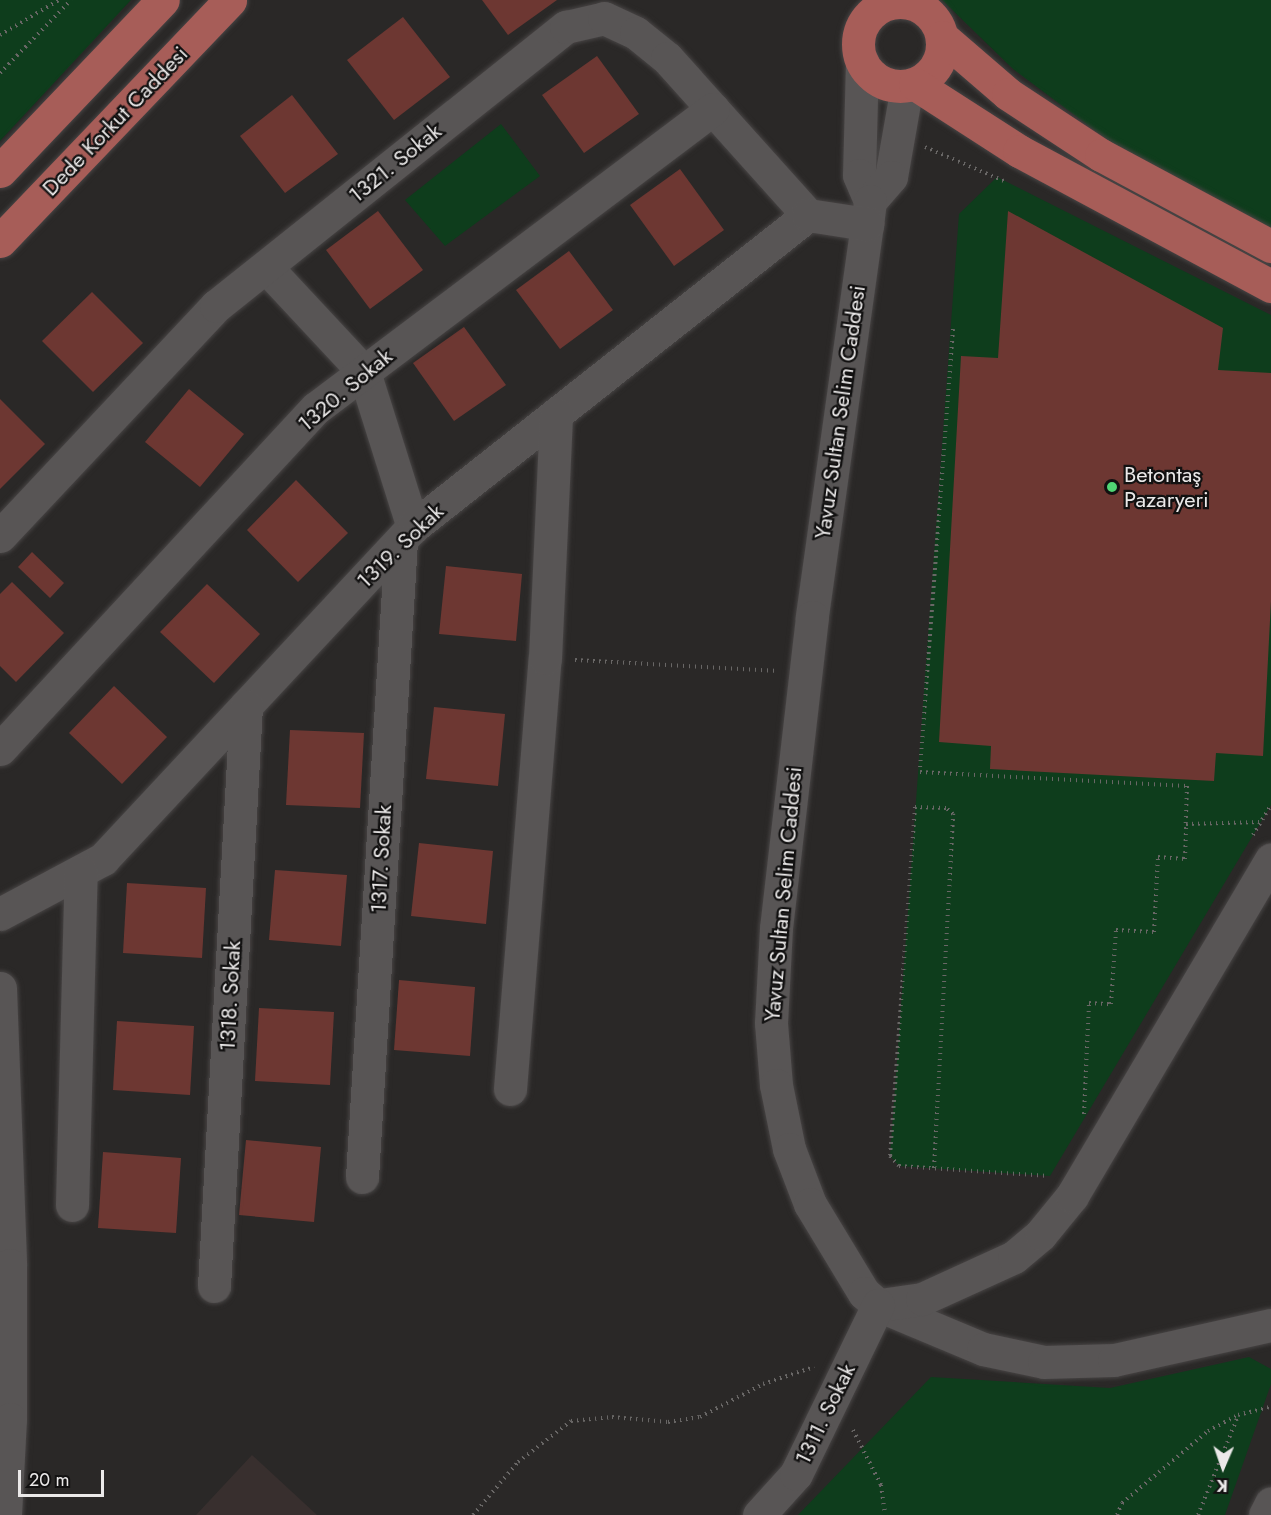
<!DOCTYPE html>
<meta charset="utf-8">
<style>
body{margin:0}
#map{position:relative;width:1271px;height:1515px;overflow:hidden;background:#2a2827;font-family:Jost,sans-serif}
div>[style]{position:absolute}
.built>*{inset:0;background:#382f2e}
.green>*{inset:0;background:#0e3d1c}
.building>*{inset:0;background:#6d3732}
.path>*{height:4px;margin-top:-2px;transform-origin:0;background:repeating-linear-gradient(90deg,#696766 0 1.5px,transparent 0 6px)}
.roads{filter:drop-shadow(0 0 2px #474444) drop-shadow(0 0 2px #474444)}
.minor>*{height:33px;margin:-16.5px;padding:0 16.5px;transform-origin:16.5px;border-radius:16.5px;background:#585555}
.major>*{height:33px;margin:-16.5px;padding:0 16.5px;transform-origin:16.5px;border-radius:16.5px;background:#a75d58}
.major>.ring{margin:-16.5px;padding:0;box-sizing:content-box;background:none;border:33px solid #a75d58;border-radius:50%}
.dots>*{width:16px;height:16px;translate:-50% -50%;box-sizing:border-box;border:3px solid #121111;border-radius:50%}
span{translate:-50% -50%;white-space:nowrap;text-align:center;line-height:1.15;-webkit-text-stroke:4.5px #121111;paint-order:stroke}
.street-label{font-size:22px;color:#ebe9e9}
.poi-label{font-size:22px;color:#ebe9e9}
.left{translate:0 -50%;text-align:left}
.north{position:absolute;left:1193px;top:1437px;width:60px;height:60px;-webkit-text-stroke:4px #121111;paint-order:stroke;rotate:182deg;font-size:16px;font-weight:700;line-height:24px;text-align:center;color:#ebe9e9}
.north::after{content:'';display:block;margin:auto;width:21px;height:27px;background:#ebe9e9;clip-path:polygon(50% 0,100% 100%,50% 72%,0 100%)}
.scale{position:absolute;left:18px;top:1470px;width:86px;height:27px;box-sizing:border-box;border:3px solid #ebe9e9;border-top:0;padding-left:8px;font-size:18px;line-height:21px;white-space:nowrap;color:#ebe9e9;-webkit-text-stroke:4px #121111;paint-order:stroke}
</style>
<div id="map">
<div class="built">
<div style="clip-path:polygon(252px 1455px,317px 1515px,196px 1515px)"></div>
</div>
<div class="green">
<div style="clip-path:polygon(0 0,131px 0,0 141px)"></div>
<div style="clip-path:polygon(942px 0,1271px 0,1271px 230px,1109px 141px,1013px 69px)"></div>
<div style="clip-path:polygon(501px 124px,540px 176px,445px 246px,405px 200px)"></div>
<div style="clip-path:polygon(997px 177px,1271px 315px,1271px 805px,1050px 1176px,899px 1166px,890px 1156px,959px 214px)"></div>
<div style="clip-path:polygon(1249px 1357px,1271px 1369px,1271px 1384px,1225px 1515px,798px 1515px,931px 1377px,1110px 1388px)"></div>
</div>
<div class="building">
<div style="clip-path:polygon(482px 0,557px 0,508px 35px)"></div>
<div style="clip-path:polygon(403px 17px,450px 77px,394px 120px,347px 60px)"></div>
<div style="clip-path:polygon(597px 56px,639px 114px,584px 153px,542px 95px)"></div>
<div style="clip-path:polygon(292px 95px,338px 154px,285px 193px,240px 136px)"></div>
<div style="clip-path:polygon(680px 169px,724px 230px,674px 266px,630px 205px)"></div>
<div style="clip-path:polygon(378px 211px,423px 270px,370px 309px,326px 250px)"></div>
<div style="clip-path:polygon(1008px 211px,1223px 328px,1218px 370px,1271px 373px,1271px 601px,1263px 756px,1216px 753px,1214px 781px,990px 769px,991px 746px,939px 742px,961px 356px,998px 358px)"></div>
<div style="clip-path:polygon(569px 251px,613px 310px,560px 349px,516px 290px)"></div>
<div style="clip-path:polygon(92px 292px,143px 343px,93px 392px,42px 341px)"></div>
<div style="clip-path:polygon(464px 327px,506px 385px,454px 421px,413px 363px)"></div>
<div style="clip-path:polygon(189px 389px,244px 434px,200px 487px,145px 442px)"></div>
<div style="clip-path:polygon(0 399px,45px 444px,0 489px)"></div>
<div style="clip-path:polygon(296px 480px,348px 533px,298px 582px,247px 530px)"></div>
<div style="clip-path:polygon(32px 552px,64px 583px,50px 598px,18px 567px)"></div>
<div style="clip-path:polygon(446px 566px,522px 574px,516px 641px,439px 634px)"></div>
<div style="clip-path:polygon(12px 582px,64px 633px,16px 682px,0 666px,0 594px)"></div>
<div style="clip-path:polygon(207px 584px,260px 634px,214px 683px,160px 632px)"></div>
<div style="clip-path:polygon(114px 686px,167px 737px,122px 784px,69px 733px)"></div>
<div style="clip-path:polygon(434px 707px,505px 714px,498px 786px,426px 779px)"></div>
<div style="clip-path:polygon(290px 730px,364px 733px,360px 808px,286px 805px)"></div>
<div style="clip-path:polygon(419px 843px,493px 851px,486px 924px,411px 916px)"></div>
<div style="clip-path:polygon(275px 870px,347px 875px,341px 946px,269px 940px)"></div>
<div style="clip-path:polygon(127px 883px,206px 888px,202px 958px,123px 953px)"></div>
<div style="clip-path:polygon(399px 980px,475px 987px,470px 1056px,394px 1050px)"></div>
<div style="clip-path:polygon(259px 1008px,334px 1012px,330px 1085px,255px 1081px)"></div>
<div style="clip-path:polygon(117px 1021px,194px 1026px,190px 1095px,113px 1090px)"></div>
<div style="clip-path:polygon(246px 1140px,321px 1147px,314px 1222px,239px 1215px)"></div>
<div style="clip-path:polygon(103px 1152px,181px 1158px,176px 1233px,98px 1228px)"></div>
</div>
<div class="path">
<div style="left:0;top:35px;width:69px;rotate:-30.7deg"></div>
<div style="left:0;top:73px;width:102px;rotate:-45.8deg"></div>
<div style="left:925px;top:147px;width:86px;rotate:23.3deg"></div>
<div style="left:953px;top:329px;width:444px;rotate:94.3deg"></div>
<div style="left:920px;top:772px;width:267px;rotate:3deg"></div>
<div style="left:1187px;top:786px;width:38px;rotate:92deg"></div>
<div style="left:575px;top:660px;width:200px;rotate:3.1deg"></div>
<div style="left:1253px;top:835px;width:35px;rotate:-59deg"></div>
<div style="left:1084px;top:1114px;width:111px;rotate:-87.4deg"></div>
<div style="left:1089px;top:1003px;width:22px;rotate:3deg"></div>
<div style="left:1111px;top:1004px;width:74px;rotate:-86.1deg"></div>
<div style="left:1116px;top:930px;width:38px;rotate:3deg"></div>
<div style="left:1154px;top:932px;width:75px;rotate:-86.9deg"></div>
<div style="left:1158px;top:857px;width:27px;rotate:4deg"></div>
<div style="left:1185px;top:859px;width:35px;rotate:-88deg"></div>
<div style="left:1186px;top:824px;width:74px;rotate:-1.5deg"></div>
<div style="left:934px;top:1168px;width:355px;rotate:-86.9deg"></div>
<div style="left:953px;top:814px;width:9px;rotate:-139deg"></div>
<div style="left:946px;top:808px;width:31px;rotate:-178deg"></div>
<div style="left:915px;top:807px;width:350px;rotate:94.1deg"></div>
<div style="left:890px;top:1156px;width:13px;rotate:48deg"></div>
<div style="left:899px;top:1166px;width:150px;rotate:3.8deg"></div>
<div style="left:853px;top:1430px;width:62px;rotate:63deg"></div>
<div style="left:881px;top:1485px;width:30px;rotate:82deg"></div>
<div style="left:473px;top:1515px;width:70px;rotate:-49.7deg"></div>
<div style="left:518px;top:1462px;width:67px;rotate:-37.7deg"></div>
<div style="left:571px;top:1421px;width:41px;rotate:-5.6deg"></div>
<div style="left:612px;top:1417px;width:56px;rotate:5.1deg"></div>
<div style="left:668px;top:1422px;width:32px;rotate:-9deg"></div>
<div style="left:700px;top:1417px;width:71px;rotate:-27.6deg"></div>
<div style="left:763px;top:1384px;width:54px;rotate:-18.4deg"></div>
<div style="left:1117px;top:1515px;width:13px;rotate:-67deg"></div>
<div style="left:1122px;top:1503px;width:112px;rotate:-39.9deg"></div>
<div style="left:1208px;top:1431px;width:34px;rotate:-28deg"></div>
<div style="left:1238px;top:1415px;width:34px;rotate:-14deg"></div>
<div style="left:1198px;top:1515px;width:107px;rotate:-68deg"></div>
</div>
<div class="roads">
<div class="minor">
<div style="left:862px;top:61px;width:114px;rotate:91.5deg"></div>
<div style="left:859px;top:175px;width:28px;rotate:67deg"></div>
<div style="left:907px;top:86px;width:92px;rotate:100deg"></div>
<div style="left:891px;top:177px;width:32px;rotate:131deg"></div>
<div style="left:870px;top:201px;width:23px;rotate:97deg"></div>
<div style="left:867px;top:224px;width:397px;rotate:98deg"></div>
<div style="left:812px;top:617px;width:313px;rotate:96.6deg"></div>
<div style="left:776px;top:928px;width:95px;rotate:93deg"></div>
<div style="left:771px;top:1023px;width:62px;rotate:85.4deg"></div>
<div style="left:776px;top:1085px;width:65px;rotate:78.5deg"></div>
<div style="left:789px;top:1149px;width:59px;rotate:69.1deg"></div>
<div style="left:810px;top:1204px;width:104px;rotate:58.8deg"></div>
<div style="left:864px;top:1293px;width:18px;rotate:41deg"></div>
<div style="left:878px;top:1305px;width:114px;rotate:22.7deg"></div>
<div style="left:983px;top:1349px;width:62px;rotate:12deg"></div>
<div style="left:1044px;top:1362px;width:70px;rotate:-1.6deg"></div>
<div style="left:1114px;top:1360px;width:161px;rotate:-12.6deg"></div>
<div style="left:266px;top:267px;width:144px;rotate:47deg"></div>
<div style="left:364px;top:372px;width:163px;rotate:72.5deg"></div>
<div style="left:0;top:536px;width:316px;rotate:-46.8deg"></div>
<div style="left:216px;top:306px;width:448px;rotate:-38.6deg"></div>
<div style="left:566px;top:27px;width:39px;rotate:-13deg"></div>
<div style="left:604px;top:18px;width:35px;rotate:25deg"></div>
<div style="left:636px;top:33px;width:40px;rotate:39deg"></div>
<div style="left:667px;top:58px;width:211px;rotate:48.1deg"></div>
<div style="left:0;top:749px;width:465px;rotate:-47.2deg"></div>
<div style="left:316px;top:408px;width:497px;rotate:-37deg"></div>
<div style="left:0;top:914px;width:117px;rotate:-28.1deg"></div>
<div style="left:103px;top:859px;width:454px;rotate:-47deg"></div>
<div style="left:413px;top:527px;width:503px;rotate:-38.3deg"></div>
<div style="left:808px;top:215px;width:60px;rotate:8.7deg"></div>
<div style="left:0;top:988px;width:277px;rotate:87.9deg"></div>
<div style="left:10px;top:1265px;width:154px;rotate:90deg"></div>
<div style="left:10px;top:1419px;width:96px;rotate:93deg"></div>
<div style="left:510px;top:1089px;width:432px;rotate:-85.4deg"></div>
<div style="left:545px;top:658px;width:244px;rotate:-87.4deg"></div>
<div style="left:362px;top:1177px;width:637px;rotate:-86.49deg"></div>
<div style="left:72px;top:1205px;width:333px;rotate:-88.5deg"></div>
<div style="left:214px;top:1286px;width:581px;rotate:-86.84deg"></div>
<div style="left:880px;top:1305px;width:42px;rotate:-8.1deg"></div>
<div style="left:922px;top:1299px;width:101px;rotate:-24.5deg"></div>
<div style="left:1014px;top:1257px;width:35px;rotate:-40deg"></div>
<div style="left:1041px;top:1234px;width:49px;rotate:-50.8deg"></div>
<div style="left:1072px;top:1196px;width:391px;rotate:-59.4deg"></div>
<div style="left:759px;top:1515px;width:55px;rotate:-47.9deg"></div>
<div style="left:796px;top:1474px;width:188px;rotate:-64.1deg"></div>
<div style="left:1265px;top:1515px;width:13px;rotate:-63deg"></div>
</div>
<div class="major">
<div class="ring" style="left:858px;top:2px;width:51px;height:51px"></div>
<div style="left:942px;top:37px;width:87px;rotate:40.8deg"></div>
<div style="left:1008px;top:94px;width:111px;rotate:33.3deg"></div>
<div style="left:1101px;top:155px;width:193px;rotate:28.2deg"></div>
<div style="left:915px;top:84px;width:124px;rotate:32.8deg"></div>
<div style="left:1019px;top:151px;width:286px;rotate:28.2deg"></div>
<div style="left:0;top:171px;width:236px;rotate:-46.4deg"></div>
<div style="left:0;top:241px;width:333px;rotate:-46.3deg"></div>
</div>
</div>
<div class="dots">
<div style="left:1112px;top:487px;background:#50d674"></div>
</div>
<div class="street-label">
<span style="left:115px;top:121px;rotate:-46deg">Dede Korkut Caddesi</span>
<span style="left:395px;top:163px;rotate:-39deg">1321. Sokak</span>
<span style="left:345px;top:390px;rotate:-40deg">1320. Sokak</span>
<span style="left:840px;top:412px;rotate:-82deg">Yavuz Sultan Selim Caddesi</span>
<span style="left:400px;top:546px;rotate:-44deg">1319. Sokak</span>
<span style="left:381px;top:859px;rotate:-87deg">1317. Sokak</span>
<span style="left:783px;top:894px;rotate:-85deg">Yavuz Sultan Selim Caddesi</span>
<span style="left:230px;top:996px;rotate:-87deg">1318. Sokak</span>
<span style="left:825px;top:1414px;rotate:-64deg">1311. Sokak</span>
</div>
<div class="poi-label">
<span class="left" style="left:1124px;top:487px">Betontaş<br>Pazaryeri</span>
</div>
<div class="north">K</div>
<div class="scale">20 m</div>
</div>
